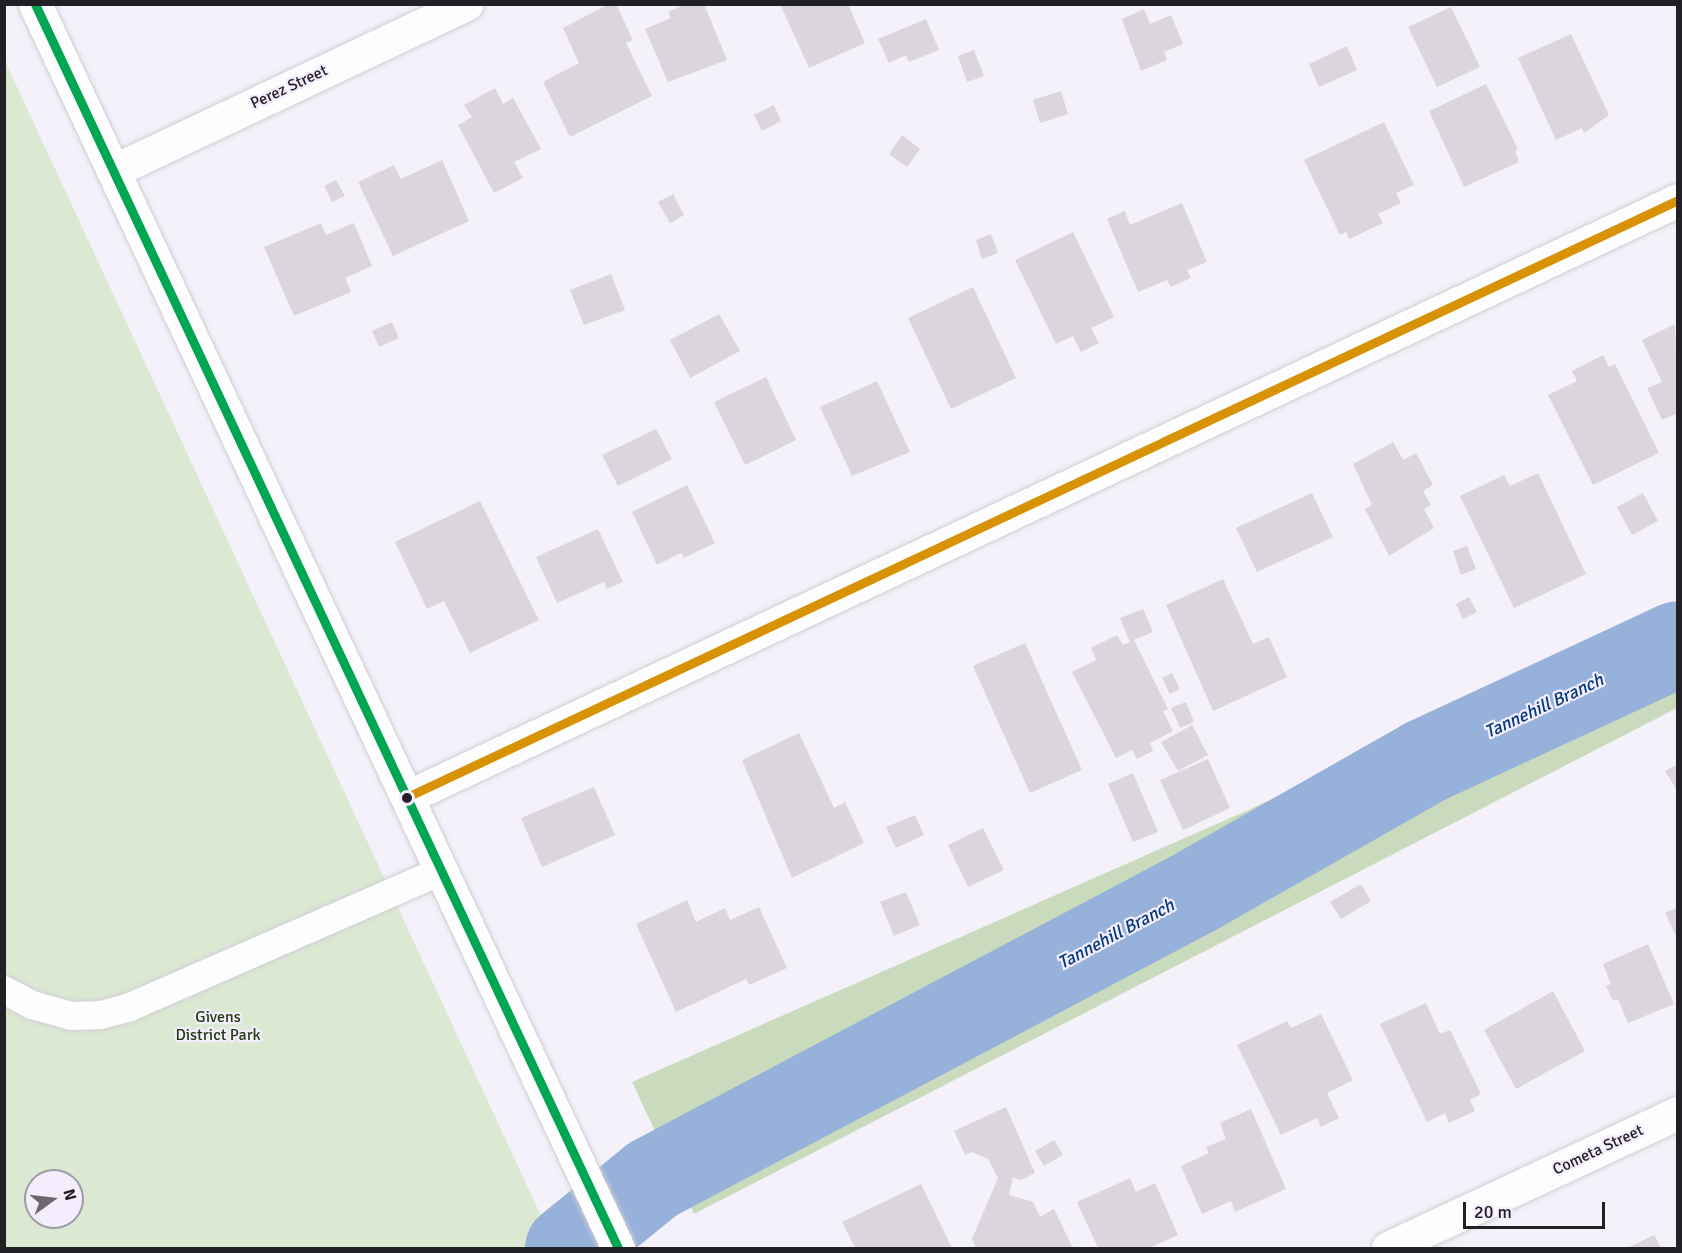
<!DOCTYPE html>
<style>
body{margin:0}
#map{position:relative;width:1682px;height:1253px;overflow:hidden;background:#f4f1fa;font-family:Signika,sans-serif}
div>[style]{position:absolute}
.green>*{inset:0;background:#dbe9d2}
.forest>*{inset:0;background:#c9dbbc}
.river>*{height:86px;margin:-43px;padding:0 43px;transform-origin:43px;border-radius:43px;background:#96b1da}
.building>*{inset:0;background:#dbd6db}
.roads{filter:drop-shadow(0 0 2px #d1ced6) drop-shadow(0 0 2px #d1ced6)}
.lane>*{height:28px;margin:-14px;padding:0 14px;transform-origin:14px;border-radius:14px;background:#fdfdfe}
.street>*{height:33px;margin:-16.5px;padding:0 16.5px;transform-origin:16.5px;border-radius:16.5px;background:#fdfdfe}
.secondary>*{height:33px;margin:-16.5px;padding:0 16.5px;transform-origin:16.5px;border-radius:16.5px;background:#fdfdfe}
.bus-1>*{height:9px;margin:-4.5px;padding:0 4.5px;transform-origin:4.5px;border-radius:4.5px;background:#00a651}
.bus-2>*{height:9px;margin:-4.5px;padding:0 4.5px;transform-origin:4.5px;border-radius:4.5px;background:#d79206}
.dots>*{width:16px;height:16px;translate:-50% -50%;box-sizing:border-box;border:3px solid #f3edfe;border-radius:50%}
span{translate:-50% -50%;white-space:nowrap;text-align:center;line-height:1.15;-webkit-text-stroke:4.5px #f3edfe;paint-order:stroke}
.street-label{font-size:16px;color:#221f25}
.park-label{font-size:16px;color:#243a0d}
.water-label{font-size:18px;color:#01397a;font-style:italic}
.frame{position:absolute;inset:0;border:6px solid #221f25;pointer-events:none}
.north{position:absolute;left:24px;top:1169px;width:60px;height:60px;box-sizing:border-box;background:#f3edfe;border:2px solid #9f9ba7;border-radius:50%;rotate:75deg;font-size:16px;font-weight:700;line-height:24px;text-align:center;color:#221f25}
.north::after{content:'';display:block;margin:auto;width:21px;height:27px;background:#6c6870;clip-path:polygon(50% 0,100% 100%,50% 72%,0 100%)}
.scale{position:absolute;left:1463px;top:1202px;width:142px;height:27px;box-sizing:border-box;border:3px solid #221f25;border-top:0;padding-left:8px;font-size:18px;line-height:21px;white-space:nowrap;color:#221f25;-webkit-text-stroke:4px #f3edfe;paint-order:stroke}
</style>
<div id="map">
<div class="green">
<div style="clip-path:polygon(evenodd,5px 61px,556px 1248px,5px 1248px,5px 61px,36px 1181px,72px 1181px,72px 1217px,36px 1217px,36px 1181px)"></div>
</div>
<div class="forest">
<div style="clip-path:polygon(1677px 611px,1677px 708px,694px 1214px,632px 1082px,1246px 811px)"></div>
</div>
<div class="river">
<div style="left:568px;top:1248px;width:109px;rotate:-39.1deg"></div>
<div style="left:653px;top:1179px;width:610px;rotate:-27.87deg"></div>
<div style="left:1192px;top:894px;width:267px;rotate:-29.6deg"></div>
<div style="left:1424px;top:762px;width:280px;rotate:-24.9deg"></div>
</div>
<div class="building">
<div style="clip-path:polygon(609px 4px,616px 4px,633px 40px,626px 43px,652px 96px,570px 137px,543px 82px,579px 63px,563px 28px)"></div>
<div style="clip-path:polygon(686px 4px,704px 4px,727px 60px,668px 82px,645px 29px,671px 18px,668px 12px)"></div>
<div style="clip-path:polygon(780px 4px,848px 4px,865px 43px,809px 68px)"></div>
<div style="clip-path:polygon(1451px 7px,1480px 67px,1437px 87px,1408px 27px)"></div>
<div style="clip-path:polygon(1144px 9px,1150px 24px,1171px 15px,1183px 44px,1164px 52px,1167px 60px,1141px 71px,1122px 19px)"></div>
<div style="clip-path:polygon(926px 19px,939px 50px,909px 62px,906px 55px,889px 63px,878px 39px)"></div>
<div style="clip-path:polygon(1571px 34px,1609px 115px,1584px 133px,1582px 128px,1556px 140px,1518px 58px)"></div>
<div style="clip-path:polygon(1347px 46px,1357px 70px,1319px 87px,1309px 64px)"></div>
<div style="clip-path:polygon(974px 50px,984px 76px,967px 82px,958px 56px)"></div>
<div style="clip-path:polygon(1486px 84px,1518px 149px,1515px 151px,1519px 162px,1464px 187px,1429px 111px)"></div>
<div style="clip-path:polygon(495px 88px,503px 104px,513px 98px,541px 149px,514px 162px,523px 178px,494px 193px,458px 125px,472px 117px,464px 105px)"></div>
<div style="clip-path:polygon(1061px 91px,1068px 114px,1040px 123px,1033px 100px)"></div>
<div style="clip-path:polygon(774px 105px,781px 121px,762px 131px,754px 115px)"></div>
<div style="clip-path:polygon(1384px 122px,1414px 185px,1396px 193px,1401px 203px,1378px 214px,1383px 223px,1349px 239px,1346px 232px,1340px 235px,1304px 160px)"></div>
<div style="clip-path:polygon(902px 135px,920px 149px,907px 167px,889px 154px)"></div>
<div style="clip-path:polygon(442px 160px,469px 221px,393px 256px,358px 182px,394px 165px,401px 179px)"></div>
<div style="clip-path:polygon(336px 180px,345px 196px,332px 202px,324px 186px)"></div>
<div style="clip-path:polygon(673px 194px,684px 215px,670px 223px,658px 202px)"></div>
<div style="clip-path:polygon(1182px 203px,1207px 262px,1187px 270px,1191px 278px,1171px 287px,1167px 280px,1138px 292px,1107px 219px,1125px 211px,1130px 225px)"></div>
<div style="clip-path:polygon(321px 223px,326px 235px,354px 223px,372px 266px,345px 278px,351px 292px,294px 316px,264px 247px)"></div>
<div style="clip-path:polygon(1073px 232px,1114px 317px,1091px 328px,1099px 343px,1081px 352px,1073px 336px,1056px 344px,1015px 260px)"></div>
<div style="clip-path:polygon(991px 234px,998px 253px,982px 259px,976px 240px)"></div>
<div style="clip-path:polygon(611px 274px,625px 310px,584px 325px,570px 290px)"></div>
<div style="clip-path:polygon(973px 287px,1016px 378px,951px 409px,908px 318px)"></div>
<div style="clip-path:polygon(719px 314px,740px 351px,690px 378px,670px 340px)"></div>
<div style="clip-path:polygon(392px 322px,399px 338px,379px 347px,372px 331px)"></div>
<div style="clip-path:polygon(1675px 324px,1678px 413px,1662px 420px,1647px 388px,1662px 382px,1642px 340px)"></div>
<div style="clip-path:polygon(1603px 355px,1609px 367px,1615px 364px,1659px 453px,1593px 485px,1548px 395px,1577px 381px,1572px 371px)"></div>
<div style="clip-path:polygon(766px 377px,796px 440px,745px 465px,714px 402px)"></div>
<div style="clip-path:polygon(877px 381px,910px 452px,852px 476px,820px 407px)"></div>
<div style="clip-path:polygon(656px 429px,672px 459px,618px 486px,602px 455px)"></div>
<div style="clip-path:polygon(1393px 442px,1403px 460px,1416px 453px,1433px 485px,1423px 491px,1431px 505px,1424px 509px,1434px 528px,1389px 556px,1365px 509px,1372px 505px,1353px 464px)"></div>
<div style="clip-path:polygon(1538px 473px,1586px 574px,1514px 608px,1460px 496px,1504px 475px,1510px 486px)"></div>
<div style="clip-path:polygon(687px 485px,715px 543px,684px 558px,681px 553px,657px 565px,632px 512px)"></div>
<div style="clip-path:polygon(1312px 493px,1333px 537px,1257px 572px,1236px 528px)"></div>
<div style="clip-path:polygon(1643px 493px,1658px 521px,1632px 535px,1617px 507px)"></div>
<div style="clip-path:polygon(480px 501px,539px 620px,470px 653px,444px 601px,427px 609px,395px 542px)"></div>
<div style="clip-path:polygon(598px 529px,623px 582px,607px 589px,604px 582px,557px 603px,536px 557px)"></div>
<div style="clip-path:polygon(1467px 546px,1476px 569px,1461px 575px,1453px 551px)"></div>
<div style="clip-path:polygon(1223px 579px,1253px 644px,1269px 637px,1287px 677px,1213px 711px,1166px 605px)"></div>
<div style="clip-path:polygon(1469px 597px,1477px 612px,1463px 619px,1456px 604px)"></div>
<div style="clip-path:polygon(1143px 609px,1153px 632px,1134px 640px,1168px 709px,1163px 711px,1173px 731px,1150px 743px,1153px 751px,1137px 759px,1132px 750px,1116px 758px,1072px 672px,1096px 660px,1091px 648px,1117px 635px,1123px 645px,1130px 642px,1120px 618px)"></div>
<div style="clip-path:polygon(1025px 643px,1082px 770px,1030px 793px,973px 666px)"></div>
<div style="clip-path:polygon(1172px 673px,1180px 689px,1170px 694px,1162px 678px)"></div>
<div style="clip-path:polygon(1186px 702px,1194px 722px,1180px 728px,1171px 708px)"></div>
<div style="clip-path:polygon(1192px 725px,1208px 755px,1178px 771px,1161px 742px)"></div>
<div style="clip-path:polygon(799px 733px,834px 808px,845px 802px,864px 843px,792px 878px,742px 760px)"></div>
<div style="clip-path:polygon(1208px 759px,1230px 808px,1183px 830px,1160px 780px)"></div>
<div style="clip-path:polygon(1678px 764px,1678px 792px,1665px 771px)"></div>
<div style="clip-path:polygon(1133px 773px,1158px 832px,1133px 842px,1108px 784px)"></div>
<div style="clip-path:polygon(594px 787px,615px 835px,542px 867px,521px 818px)"></div>
<div style="clip-path:polygon(915px 815px,924px 835px,896px 848px,886px 827px)"></div>
<div style="clip-path:polygon(983px 828px,1004px 870px,968px 887px,948px 845px)"></div>
<div style="clip-path:polygon(1361px 884px,1371px 901px,1341px 919px,1330px 902px)"></div>
<div style="clip-path:polygon(906px 892px,920px 925px,894px 936px,880px 902px)"></div>
<div style="clip-path:polygon(687px 900px,696px 922px,725px 908px,730px 920px,759px 907px,787px 968px,749px 985px,746px 979px,676px 1012px,636px 924px)"></div>
<div style="clip-path:polygon(1678px 907px,1678px 940px,1665px 913px)"></div>
<div style="clip-path:polygon(1648px 944px,1674px 1004px,1628px 1023px,1618px 999px,1613px 1001px,1606px 986px,1611px 984px,1603px 964px)"></div>
<div style="clip-path:polygon(1553px 991px,1585px 1051px,1516px 1089px,1484px 1030px)"></div>
<div style="clip-path:polygon(1426px 1003px,1440px 1034px,1450px 1030px,1481px 1094px,1470px 1100px,1475px 1111px,1449px 1123px,1445px 1113px,1427px 1122px,1380px 1024px)"></div>
<div style="clip-path:polygon(1321px 1014px,1353px 1080px,1327px 1093px,1339px 1118px,1321px 1127px,1317px 1118px,1281px 1135px,1237px 1045px,1287px 1021px,1291px 1028px)"></div>
<div style="clip-path:polygon(1006px 1107px,1035px 1173px,1021px 1180px,1013px 1177px,1009px 1195px,1033px 1202px,1040px 1217px,1054px 1209px,1073px 1248px,976px 1248px,972px 1239px,998px 1178px,988px 1159px,972px 1152px,965px 1155px,954px 1131px)"></div>
<div style="clip-path:polygon(1251px 1109px,1286px 1189px,1235px 1212px,1231px 1201px,1202px 1214px,1181px 1166px,1209px 1153px,1206px 1147px,1226px 1139px,1220px 1123px)"></div>
<div style="clip-path:polygon(1054px 1140px,1063px 1155px,1044px 1166px,1035px 1151px)"></div>
<div style="clip-path:polygon(1130px 1178px,1136px 1192px,1155px 1183px,1178px 1235px,1149px 1248px,1098px 1248px,1077px 1202px)"></div>
<div style="clip-path:polygon(921px 1184px,952px 1248px,855px 1248px,842px 1222px)"></div>
<div style="clip-path:polygon(1654px 1235px,1661px 1248px,1627px 1248px)"></div>
</div>
<div class="roads">
<div class="lane">
<div style="left:4px;top:990px;width:32px;rotate:28deg"></div>
<div style="left:32px;top:1005px;width:41px;rotate:15.4deg"></div>
<div style="left:72px;top:1016px;width:29px;rotate:-2deg"></div>
<div style="left:101px;top:1015px;width:30px;rotate:-15deg"></div>
<div style="left:130px;top:1007px;width:339px;rotate:-23.6deg"></div>
</div>
<div class="street">
<div style="left:113px;top:171px;width:391px;rotate:-25.3deg"></div>
<div style="left:407px;top:797px;width:1404px;rotate:-25.16deg"></div>
<div style="left:1388px;top:1248px;width:320px;rotate:-25deg"></div>
</div>
<div class="secondary">
<div style="left:35px;top:4px;width:1374px;rotate:64.89deg"></div>
</div>
</div>
<div class="bus-1">
<div style="left:35px;top:4px;width:1374px;rotate:64.89deg"></div>
</div>
<div class="bus-2">
<div style="left:407px;top:797px;width:1404px;rotate:-25.16deg"></div>
</div>
<div class="dots">
<div style="left:407px;top:798px;background:#221f25"></div>
</div>
<div class="street-label">
<span style="left:289px;top:87px;rotate:-25deg">Perez Street</span>
<span style="left:1598px;top:1150px;rotate:-25deg">Cometa Street</span>
</div>
<div class="park-label">
<span style="left:218px;top:1026px">Givens<br>District Park</span>
</div>
<div class="water-label">
<span style="left:1544px;top:706px;rotate:-25deg">Tannehill Branch</span>
<span style="left:1116px;top:934px;rotate:-28deg">Tannehill Branch</span>
</div>
<div class="frame"></div>
<div class="north">N</div>
<div class="scale">20 m</div>
</div>
